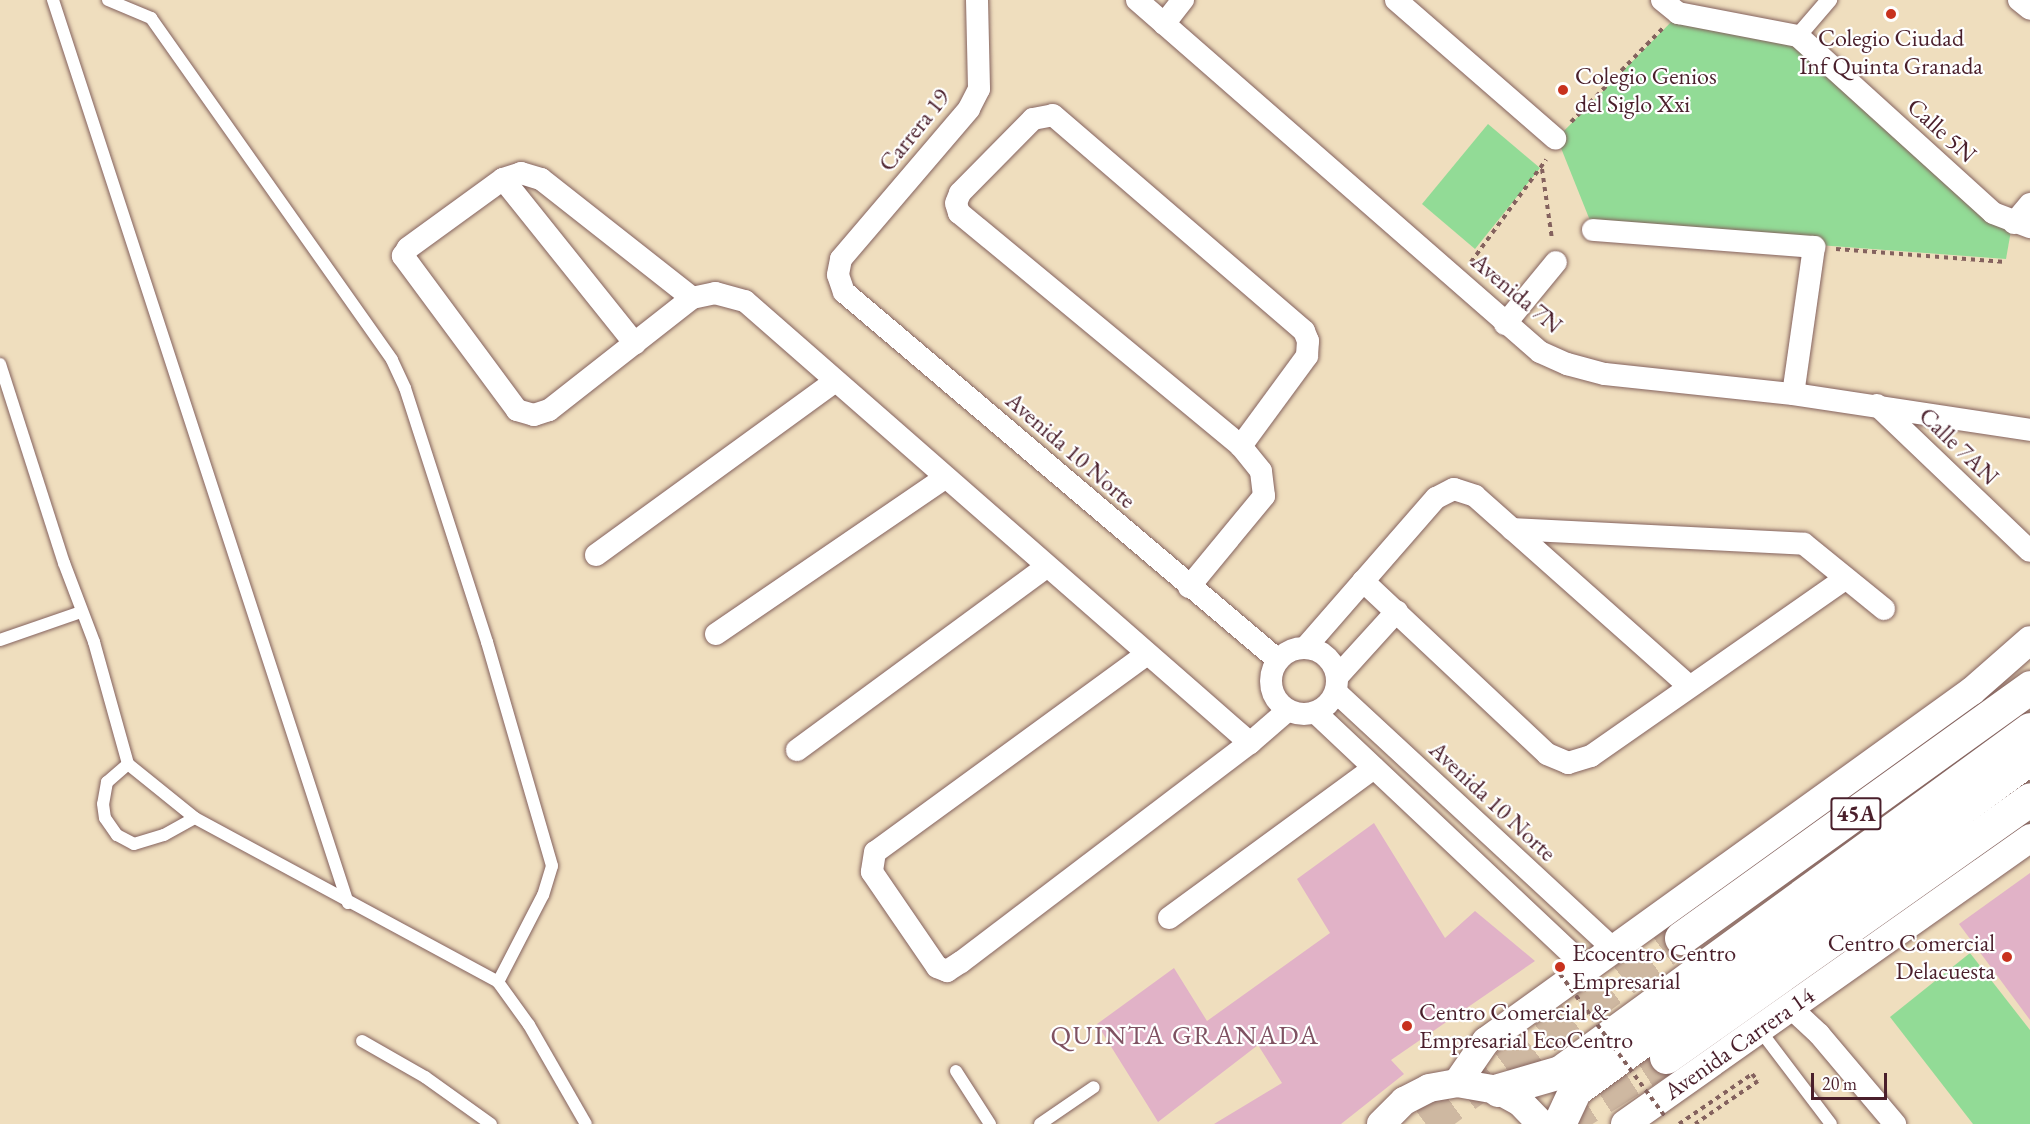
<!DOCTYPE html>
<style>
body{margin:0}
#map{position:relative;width:2030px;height:1124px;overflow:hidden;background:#efdebe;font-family:"EB Garamond",serif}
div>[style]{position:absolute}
.green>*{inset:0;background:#92db96}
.building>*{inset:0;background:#e1b2c7}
.trunk-tunnel>*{height:33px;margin-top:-16.5px;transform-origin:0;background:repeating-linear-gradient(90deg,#ceb8a1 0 33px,transparent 0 49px)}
.path>*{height:4px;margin-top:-2px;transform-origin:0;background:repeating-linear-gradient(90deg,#84625e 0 4.5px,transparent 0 9px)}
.roads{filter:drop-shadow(0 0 2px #84625e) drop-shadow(0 0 2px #84625e)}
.service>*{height:12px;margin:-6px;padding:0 6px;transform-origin:6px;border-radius:6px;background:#fff}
.pedestrian>*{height:16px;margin:-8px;padding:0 8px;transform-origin:8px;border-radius:8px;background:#fff}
.minor>*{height:22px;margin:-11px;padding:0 11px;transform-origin:11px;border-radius:11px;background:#fff}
.minor>.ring{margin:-11px;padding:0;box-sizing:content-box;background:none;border:22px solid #fff;border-radius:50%}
.tertiary>*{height:28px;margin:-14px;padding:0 14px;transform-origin:14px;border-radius:14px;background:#fff}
.trunk>*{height:33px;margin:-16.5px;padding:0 16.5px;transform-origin:16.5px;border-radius:16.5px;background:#fff}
.path-bridge>*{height:4px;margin-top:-2px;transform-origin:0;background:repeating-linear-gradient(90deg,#84625e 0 4.5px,transparent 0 9px)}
.dots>*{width:16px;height:16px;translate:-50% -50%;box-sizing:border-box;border:3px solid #fff;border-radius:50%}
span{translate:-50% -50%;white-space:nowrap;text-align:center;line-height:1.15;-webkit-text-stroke:4.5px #fff;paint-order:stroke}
.shield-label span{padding:2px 4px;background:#fff;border:2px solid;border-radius:4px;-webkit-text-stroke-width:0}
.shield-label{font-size:22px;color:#4a1f2b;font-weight:700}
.poi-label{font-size:24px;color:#4a1f2b}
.left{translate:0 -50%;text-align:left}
.right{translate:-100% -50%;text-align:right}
.street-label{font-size:24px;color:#4a1f2b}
.quarter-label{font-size:27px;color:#7f5262;letter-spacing:1.5px}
.scale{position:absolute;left:1811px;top:1073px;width:76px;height:27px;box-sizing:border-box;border:3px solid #4a1f2b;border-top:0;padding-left:8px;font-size:18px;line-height:21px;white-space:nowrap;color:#4a1f2b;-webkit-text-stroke:4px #fff;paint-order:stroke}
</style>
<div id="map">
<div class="green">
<div style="clip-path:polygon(1678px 15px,1797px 38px,2012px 225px,2006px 259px,1593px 228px,1557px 138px)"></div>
<div style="clip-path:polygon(1488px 124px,1540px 168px,1475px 249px,1422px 204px)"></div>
<div style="clip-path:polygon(1970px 953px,2030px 1030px,2030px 1124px,1973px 1124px,1890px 1017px)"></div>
</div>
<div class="building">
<div style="clip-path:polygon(1374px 823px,1445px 938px,1475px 911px,1535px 961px,1391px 1060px,1404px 1074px,1341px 1124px,1214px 1124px,1282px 1083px,1258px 1045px,1158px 1122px,1097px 1024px,1174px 968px,1207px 1021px,1330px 933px,1297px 879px)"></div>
<div style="clip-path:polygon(2030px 873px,2030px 1020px,1959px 924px)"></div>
</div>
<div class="trunk-tunnel">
<div style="left:1426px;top:1124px;width:316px;rotate:-36.1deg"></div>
<div style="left:1561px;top:1124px;width:125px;rotate:-32.5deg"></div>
</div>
<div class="path">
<div style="left:1571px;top:122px;width:132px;rotate:-45.6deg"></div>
<div style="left:1542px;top:169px;width:71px;rotate:81.9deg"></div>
<div style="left:1836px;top:249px;width:170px;rotate:4.4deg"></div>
<div style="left:1471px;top:262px;width:127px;rotate:-53.7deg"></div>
<div style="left:1679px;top:1124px;width:88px;rotate:-34.4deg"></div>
<div style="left:1752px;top:1074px;width:9px;rotate:49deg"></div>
<div style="left:1758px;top:1081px;width:76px;rotate:145.7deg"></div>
</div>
<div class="roads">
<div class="service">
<div style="left:53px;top:0;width:950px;rotate:71.91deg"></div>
<div style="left:108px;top:0;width:47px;rotate:22.7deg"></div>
<div style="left:151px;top:18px;width:418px;rotate:54.8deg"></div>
<div style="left:392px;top:360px;width:31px;rotate:65deg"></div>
<div style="left:405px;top:388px;width:267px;rotate:72.1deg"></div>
<div style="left:487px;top:642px;width:233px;rotate:73.8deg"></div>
<div style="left:552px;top:866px;width:30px;rotate:107deg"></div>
<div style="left:543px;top:895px;width:98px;rotate:117.3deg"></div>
<div style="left:498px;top:982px;width:53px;rotate:54.2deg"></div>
<div style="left:529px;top:1025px;width:114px;rotate:60.1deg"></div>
<div style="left:0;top:364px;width:209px;rotate:72.2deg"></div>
<div style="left:64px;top:563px;width:85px;rotate:69.2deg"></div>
<div style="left:94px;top:642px;width:127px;rotate:74.4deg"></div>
<div style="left:128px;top:764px;width:86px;rotate:38.9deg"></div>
<div style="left:195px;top:818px;width:345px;rotate:28.4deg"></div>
<div style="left:0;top:640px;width:86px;rotate:-19.1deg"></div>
<div style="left:128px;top:764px;width:28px;rotate:139deg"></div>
<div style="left:107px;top:782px;width:22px;rotate:100deg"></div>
<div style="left:103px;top:804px;width:14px;rotate:82deg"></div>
<div style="left:105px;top:818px;width:21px;rotate:55deg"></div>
<div style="left:117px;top:835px;width:19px;rotate:28deg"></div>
<div style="left:134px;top:844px;width:31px;rotate:-17deg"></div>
<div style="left:164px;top:835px;width:35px;rotate:-29deg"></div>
<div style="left:1759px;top:1029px;width:119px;rotate:52.8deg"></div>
<div style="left:362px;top:1041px;width:73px;rotate:29.7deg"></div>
<div style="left:425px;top:1077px;width:81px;rotate:35.5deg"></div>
<div style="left:956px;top:1071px;width:63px;rotate:57.3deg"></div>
<div style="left:1040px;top:1124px;width:65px;rotate:-34.4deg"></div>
</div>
<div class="pedestrian">
<div style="left:1798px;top:36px;width:48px;rotate:-49.3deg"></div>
</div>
<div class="minor">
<div style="left:977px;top:0;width:89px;rotate:88.7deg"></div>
<div style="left:979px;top:89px;width:22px;rotate:117deg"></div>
<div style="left:969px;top:109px;width:197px;rotate:130.5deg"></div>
<div style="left:841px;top:259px;width:16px;rotate:101deg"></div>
<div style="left:838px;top:275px;width:18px;rotate:71deg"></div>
<div style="left:844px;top:292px;width:569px;rotate:40.3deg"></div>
<div style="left:1137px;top:0;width:535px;rotate:41.14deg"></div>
<div style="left:1540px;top:352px;width:30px;rotate:24deg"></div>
<div style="left:1567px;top:364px;width:39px;rotate:15deg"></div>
<div style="left:1605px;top:374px;width:189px;rotate:6.1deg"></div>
<div style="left:1793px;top:394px;width:240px;rotate:8.6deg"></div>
<div style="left:1396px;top:0;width:211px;rotate:41deg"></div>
<div style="left:1662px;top:0;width:21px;rotate:39deg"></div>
<div style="left:1678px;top:13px;width:122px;rotate:10.9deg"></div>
<div style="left:1798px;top:36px;width:263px;rotate:42.2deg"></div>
<div style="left:1993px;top:213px;width:40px;rotate:21deg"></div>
<div style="left:2019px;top:0;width:14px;rotate:39deg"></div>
<div style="left:1164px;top:24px;width:31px;rotate:-52deg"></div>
<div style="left:503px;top:179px;width:211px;rotate:51.3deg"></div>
<div style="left:2014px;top:223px;width:25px;rotate:-50deg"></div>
<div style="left:1593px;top:230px;width:222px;rotate:4.4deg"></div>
<div style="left:1814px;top:247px;width:148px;rotate:98.1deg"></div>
<div style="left:692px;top:298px;width:182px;rotate:141.9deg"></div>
<div style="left:549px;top:410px;width:16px;rotate:162deg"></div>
<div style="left:534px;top:415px;width:18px;rotate:-164deg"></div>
<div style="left:517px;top:410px;width:192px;rotate:-126.5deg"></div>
<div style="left:403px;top:256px;width:9px;rotate:-58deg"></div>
<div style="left:408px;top:248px;width:117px;rotate:-36deg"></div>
<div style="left:503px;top:179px;width:19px;rotate:-18deg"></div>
<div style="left:521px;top:173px;width:21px;rotate:17deg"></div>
<div style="left:541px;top:179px;width:192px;rotate:38.2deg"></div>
<div style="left:692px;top:298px;width:24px;rotate:-12deg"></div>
<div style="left:715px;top:293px;width:31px;rotate:15deg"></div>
<div style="left:745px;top:301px;width:671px;rotate:41.19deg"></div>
<div style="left:1505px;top:324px;width:80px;rotate:-50.6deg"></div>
<div style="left:1877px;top:405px;width:211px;rotate:43.7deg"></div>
<div style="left:1512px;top:529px;width:292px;rotate:2.9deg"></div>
<div style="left:1804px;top:544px;width:103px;rotate:39.1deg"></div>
<div style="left:596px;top:555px;width:294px;rotate:-36deg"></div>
<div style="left:1363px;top:581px;width:253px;rotate:43.2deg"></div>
<div style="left:1547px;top:754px;width:23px;rotate:23deg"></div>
<div style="left:1568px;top:763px;width:24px;rotate:-17deg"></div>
<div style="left:1591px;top:756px;width:310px;rotate:-34.9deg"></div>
<div style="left:1189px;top:587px;width:118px;rotate:-50.5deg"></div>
<div style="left:1264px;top:496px;width:25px;rotate:-97deg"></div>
<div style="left:1261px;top:471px;width:32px;rotate:-129deg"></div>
<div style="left:1241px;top:446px;width:366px;rotate:-140.4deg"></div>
<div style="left:959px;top:213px;width:10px;rotate:-107deg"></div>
<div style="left:956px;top:203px;width:11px;rotate:-68deg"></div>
<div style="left:960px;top:193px;width:104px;rotate:-45.4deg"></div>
<div style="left:1033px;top:119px;width:20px;rotate:-11deg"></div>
<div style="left:1053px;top:115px;width:331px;rotate:40.7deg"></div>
<div style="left:1304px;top:331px;width:11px;rotate:68deg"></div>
<div style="left:1308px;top:341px;width:15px;rotate:94deg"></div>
<div style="left:1307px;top:356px;width:112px;rotate:126.3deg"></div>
<div style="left:716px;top:634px;width:277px;rotate:-34.3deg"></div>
<div style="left:1305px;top:648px;width:199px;rotate:-48.9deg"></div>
<div style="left:1436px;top:498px;width:20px;rotate:-27deg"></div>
<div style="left:1454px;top:489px;width:22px;rotate:18deg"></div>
<div style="left:1475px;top:496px;width:285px;rotate:41.6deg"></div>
<div class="ring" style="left:1271px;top:648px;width:44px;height:44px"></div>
<div style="left:1147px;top:654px;width:336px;rotate:143.9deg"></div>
<div style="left:875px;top:852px;width:20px;rotate:99deg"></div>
<div style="left:872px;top:872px;width:115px;rotate:55.6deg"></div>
<div style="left:937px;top:967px;width:11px;rotate:22deg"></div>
<div style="left:947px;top:971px;width:17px;rotate:-33deg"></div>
<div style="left:961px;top:962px;width:363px;rotate:-37.2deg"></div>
<div style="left:1250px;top:743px;width:49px;rotate:-40.9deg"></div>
<div style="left:1337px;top:677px;width:89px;rotate:-47.7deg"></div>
<div style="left:1336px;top:692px;width:379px;rotate:42.8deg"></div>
<div style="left:1316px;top:713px;width:372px;rotate:43.3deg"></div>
<div style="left:797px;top:750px;width:309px;rotate:-36.3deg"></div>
<div style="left:1169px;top:918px;width:254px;rotate:-36.2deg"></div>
<div style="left:1790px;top:1007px;width:40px;rotate:43deg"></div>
<div style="left:1819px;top:1034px;width:118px;rotate:49.8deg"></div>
</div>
<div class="tertiary">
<div style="left:1457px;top:1083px;width:51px;rotate:-55.4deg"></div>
<div style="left:1486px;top:1041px;width:599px;rotate:-35.76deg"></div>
<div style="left:1972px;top:691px;width:77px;rotate:-41.3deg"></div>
<div style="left:1381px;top:1124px;width:33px;rotate:-45deg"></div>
<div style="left:1404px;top:1101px;width:28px;rotate:-27deg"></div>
<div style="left:1429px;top:1088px;width:28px;rotate:-10deg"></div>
<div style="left:1457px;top:1083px;width:42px;rotate:9.7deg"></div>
<div style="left:1498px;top:1090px;width:25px;rotate:29deg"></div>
<div style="left:1520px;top:1102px;width:30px;rotate:46deg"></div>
<div style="left:1625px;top:1124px;width:496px;rotate:-35.2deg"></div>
</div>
<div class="trunk">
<div style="left:1681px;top:938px;width:430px;rotate:-35.7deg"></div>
<div style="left:1666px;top:1057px;width:446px;rotate:-35.3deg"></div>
<div style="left:1498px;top:1090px;width:65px;rotate:-16.2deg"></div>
<div style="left:1560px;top:1072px;width:582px;rotate:-36.12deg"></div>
<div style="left:1559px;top:1124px;width:38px;rotate:-65deg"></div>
<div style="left:1575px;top:1090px;width:563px;rotate:-36.12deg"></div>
</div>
</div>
<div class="path-bridge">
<div style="left:1560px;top:974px;width:179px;rotate:53.6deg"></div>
</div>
<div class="dots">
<div style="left:1891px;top:14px;background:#c8321e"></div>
<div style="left:1563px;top:90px;background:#c8321e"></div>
<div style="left:2007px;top:957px;background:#c8321e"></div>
<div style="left:1560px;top:967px;background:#c8321e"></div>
<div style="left:1407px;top:1026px;background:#c8321e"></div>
</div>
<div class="shield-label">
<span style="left:1856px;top:814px">45A</span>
</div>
<div class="poi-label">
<span style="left:1891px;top:52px">Colegio Ciudad<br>Inf Quinta Granada</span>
<span class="left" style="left:1575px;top:90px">Colegio Genios<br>del Siglo Xxi</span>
<span class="right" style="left:1995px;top:957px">Centro Comercial<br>Delacuesta</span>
<span class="left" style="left:1572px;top:967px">Ecocentro Centro<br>Empresarial</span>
<span class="left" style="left:1419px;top:1026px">Centro Comercial &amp;<br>Empresarial EcoCentro</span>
</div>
<div class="street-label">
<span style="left:914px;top:130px;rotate:-51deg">Carrera 19</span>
<span style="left:1942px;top:130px;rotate:42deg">Calle 5N</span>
<span style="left:1517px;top:293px;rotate:40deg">Avenida 7N</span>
<span style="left:1959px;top:446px;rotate:44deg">Calle 7AN</span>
<span style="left:1071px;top:450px;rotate:41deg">Avenida 10 Norte</span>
<span style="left:1493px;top:801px;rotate:43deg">Avenida 10 Norte</span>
<span style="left:1739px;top:1043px;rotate:-35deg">Avenida Carrera 14</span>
</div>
<div class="quarter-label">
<span style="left:1185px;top:1035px">QUINTA GRANADA</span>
</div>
<div class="scale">20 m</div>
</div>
